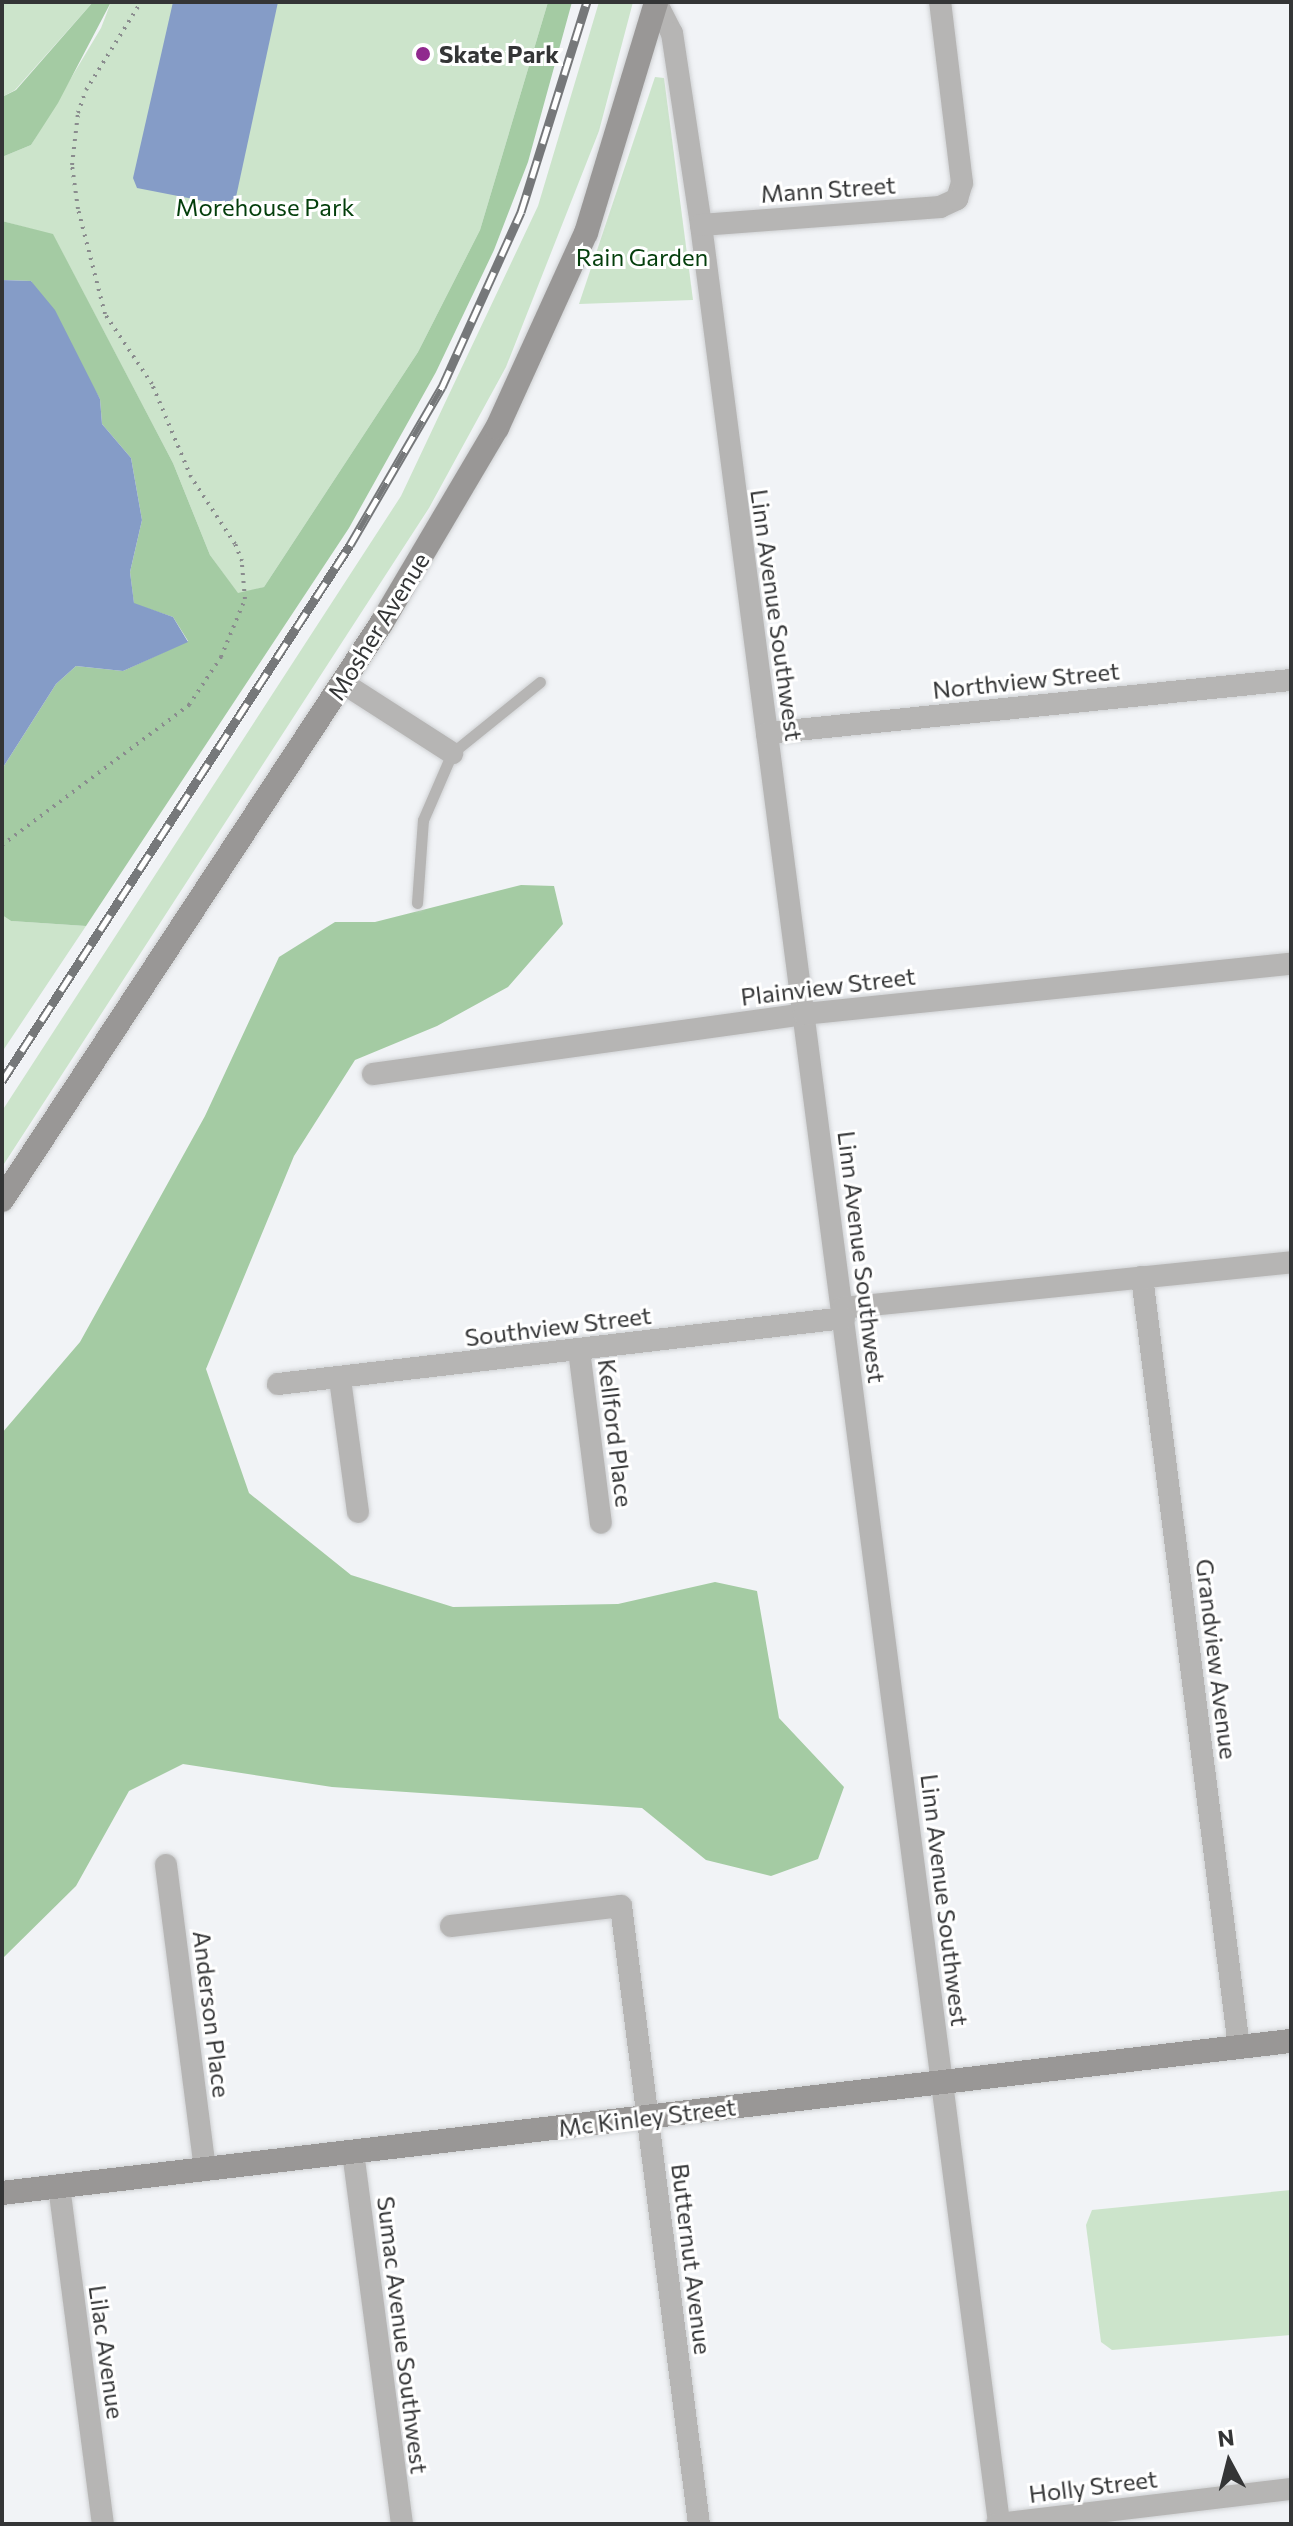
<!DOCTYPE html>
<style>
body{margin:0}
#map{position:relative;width:1293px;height:2526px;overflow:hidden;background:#f1f3f6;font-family:Commissioner,sans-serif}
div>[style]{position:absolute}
.green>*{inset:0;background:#cce4cb}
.forest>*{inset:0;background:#a4cba3}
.water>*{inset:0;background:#859cc7}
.path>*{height:4px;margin-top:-2px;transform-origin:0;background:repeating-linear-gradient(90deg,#8a8c8e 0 2px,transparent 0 8px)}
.roads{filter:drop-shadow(0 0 2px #cfd1d3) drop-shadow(0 0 2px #cfd1d3)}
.lane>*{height:11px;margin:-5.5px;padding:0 5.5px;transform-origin:5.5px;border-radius:5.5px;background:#b6b5b4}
.street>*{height:22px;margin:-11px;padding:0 11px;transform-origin:11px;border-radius:11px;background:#b6b5b4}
.secondary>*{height:24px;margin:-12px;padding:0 12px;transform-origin:12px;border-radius:12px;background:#999796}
.rail>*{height:9px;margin-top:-4.5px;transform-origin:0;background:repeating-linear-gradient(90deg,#fff 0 18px,#76787a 0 36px);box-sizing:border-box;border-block:2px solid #76787a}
.dots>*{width:22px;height:22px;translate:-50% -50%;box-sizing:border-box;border:4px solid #fff;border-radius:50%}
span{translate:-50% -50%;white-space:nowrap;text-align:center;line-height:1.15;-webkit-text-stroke:6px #fff;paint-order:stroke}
.poi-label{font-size:24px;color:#343536;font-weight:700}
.left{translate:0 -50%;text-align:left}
.street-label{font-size:24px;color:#343536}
.park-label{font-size:24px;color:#033e0b}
.frame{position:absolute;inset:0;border:4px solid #343536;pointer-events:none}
.north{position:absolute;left:1189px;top:2422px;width:80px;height:80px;-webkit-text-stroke:6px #fff;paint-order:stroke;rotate:353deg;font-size:22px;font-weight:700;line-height:32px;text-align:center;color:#343536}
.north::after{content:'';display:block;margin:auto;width:28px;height:36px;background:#343536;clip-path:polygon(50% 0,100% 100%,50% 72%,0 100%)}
</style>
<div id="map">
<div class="green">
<div style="clip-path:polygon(2px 2px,93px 2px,15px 90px,2px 97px)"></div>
<div style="clip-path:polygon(111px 2px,548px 2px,480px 230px,418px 352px,264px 587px,238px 594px,210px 555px,173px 463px,53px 235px,2px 221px,2px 157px,31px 145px,101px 28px)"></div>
<div style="clip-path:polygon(599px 2px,633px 2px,599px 131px,506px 367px,429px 508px,2px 1167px,2px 1111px,401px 496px,538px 206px)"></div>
<div style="clip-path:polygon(655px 77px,664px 78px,693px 300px,579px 304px)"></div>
<div style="clip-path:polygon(2px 915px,11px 921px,86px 926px,2px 1052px)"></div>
<div style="clip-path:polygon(1291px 2190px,1291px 2335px,1112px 2350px,1101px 2342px,1086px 2225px,1092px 2210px)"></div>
</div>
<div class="forest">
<div style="clip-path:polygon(93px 2px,111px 2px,58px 103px,31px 145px,2px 157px,2px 97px,16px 90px)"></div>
<div style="clip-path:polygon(548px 2px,572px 2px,528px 162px,494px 250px,436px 372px,349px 528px,86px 926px,11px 921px,2px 915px,2px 769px,56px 684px,76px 666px,123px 671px,188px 641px,173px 617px,134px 604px,130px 572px,142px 520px,131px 458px,102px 424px,100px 399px,31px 281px,2px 280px,2px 221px,53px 234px,173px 463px,210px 555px,238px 593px,264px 587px,418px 352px,480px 230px)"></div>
<div style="clip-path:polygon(521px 885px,554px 886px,563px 924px,508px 987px,437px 1026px,355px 1060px,294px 1156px,206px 1369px,249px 1493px,351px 1575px,453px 1607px,618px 1604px,715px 1582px,757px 1591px,779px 1718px,844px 1787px,818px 1859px,771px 1876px,706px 1860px,642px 1808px,332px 1787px,183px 1764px,129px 1791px,76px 1886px,2px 1959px,2px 1433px,80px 1342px,205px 1116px,279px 957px,335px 922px,375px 922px)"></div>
</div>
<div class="water">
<div style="clip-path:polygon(173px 2px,278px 2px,236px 197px,224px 205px,137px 188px,133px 178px)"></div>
<div style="clip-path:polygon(2px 280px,31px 281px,55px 310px,100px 399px,102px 424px,131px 458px,142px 520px,130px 572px,134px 603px,173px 617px,188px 642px,123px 671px,76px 666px,56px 684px,2px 769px)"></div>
</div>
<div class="path">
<div style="left:2px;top:845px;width:234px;rotate:-36.8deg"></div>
<div style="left:189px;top:705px;width:58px;rotate:-56.3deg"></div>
<div style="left:221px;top:657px;width:63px;rotate:-67.5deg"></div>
<div style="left:245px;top:599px;width:38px;rotate:-95deg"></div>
<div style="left:242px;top:561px;width:18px;rotate:-112deg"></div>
<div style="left:235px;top:544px;width:80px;rotate:-123.3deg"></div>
<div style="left:191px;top:477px;width:101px;rotate:-112.8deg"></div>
<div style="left:152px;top:384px;width:84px;rotate:-123.9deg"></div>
<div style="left:105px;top:314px;width:108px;rotate:-104.4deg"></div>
<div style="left:78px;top:209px;width:44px;rotate:-97.8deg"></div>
<div style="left:72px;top:165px;width:52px;rotate:-83.4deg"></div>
<div style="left:78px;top:113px;width:24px;rotate:-71deg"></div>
<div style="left:86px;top:90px;width:104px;rotate:-58deg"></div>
</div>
<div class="roads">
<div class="lane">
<div style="left:417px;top:903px;width:83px;rotate:-85.9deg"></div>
<div style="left:423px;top:820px;width:73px;rotate:-66.6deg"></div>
<div style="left:452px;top:753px;width:113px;rotate:-38.9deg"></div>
</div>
<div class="street">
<div style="left:656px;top:2px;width:35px;rotate:63deg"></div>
<div style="left:672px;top:33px;width:194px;rotate:81.4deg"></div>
<div style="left:701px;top:225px;width:2318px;rotate:82.61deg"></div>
<div style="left:701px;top:225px;width:240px;rotate:-4.3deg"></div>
<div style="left:940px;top:207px;width:19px;rotate:-25deg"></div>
<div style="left:957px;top:199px;width:17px;rotate:-73deg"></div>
<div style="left:962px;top:183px;width:182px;rotate:-96.9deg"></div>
<div style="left:343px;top:683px;width:130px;rotate:32.7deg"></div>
<div style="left:767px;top:733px;width:527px;rotate:-5.78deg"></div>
<div style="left:373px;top:1074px;width:435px;rotate:-7.9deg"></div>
<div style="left:804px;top:1014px;width:490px;rotate:-5.9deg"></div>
<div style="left:1142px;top:1277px;width:776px;rotate:82.82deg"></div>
<div style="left:842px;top:1308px;width:451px;rotate:-5.8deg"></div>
<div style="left:579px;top:1350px;width:174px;rotate:82.8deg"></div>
<div style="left:340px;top:1379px;width:134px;rotate:82.3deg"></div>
<div style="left:278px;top:1384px;width:570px;rotate:-6.65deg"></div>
<div style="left:166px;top:1865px;width:306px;rotate:82.7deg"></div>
<div style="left:451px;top:1926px;width:171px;rotate:-6.7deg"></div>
<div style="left:621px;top:1906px;width:623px;rotate:82.81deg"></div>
<div style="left:353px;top:2152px;width:375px;rotate:82.5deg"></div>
<div style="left:59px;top:2186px;width:341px;rotate:82.6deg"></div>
<div style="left:997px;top:2524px;width:296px;rotate:-6.8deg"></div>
</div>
<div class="secondary">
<div style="left:2px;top:1200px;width:690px;rotate:-56.66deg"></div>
<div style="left:381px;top:624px;width:228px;rotate:-59.4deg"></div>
<div style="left:497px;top:428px;width:214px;rotate:-65.5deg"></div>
<div style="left:586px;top:233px;width:241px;rotate:-73.1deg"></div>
<div style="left:2px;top:2193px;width:1298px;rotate:-6.73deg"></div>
</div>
</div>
<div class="rail">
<div style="left:2px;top:1081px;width:639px;rotate:-57.01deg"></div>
<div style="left:350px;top:545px;width:183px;rotate:-59.8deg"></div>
<div style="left:442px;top:387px;width:192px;rotate:-65.7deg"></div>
<div style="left:521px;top:212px;width:220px;rotate:-72.6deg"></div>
</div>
<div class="dots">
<div style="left:423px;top:54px;background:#90298e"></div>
</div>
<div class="poi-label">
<span class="left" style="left:439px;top:54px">Skate Park</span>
</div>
<div class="street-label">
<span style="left:828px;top:189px;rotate:-4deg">Mann Street</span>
<span style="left:777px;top:615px;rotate:82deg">Linn Avenue Southwest</span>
<span style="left:378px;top:626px;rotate:-58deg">Mosher Avenue</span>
<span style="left:1026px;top:680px;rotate:-6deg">Northview Street</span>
<span style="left:828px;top:986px;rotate:-7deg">Plainview Street</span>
<span style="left:862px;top:1257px;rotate:83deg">Linn Avenue Southwest</span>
<span style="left:558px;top:1326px;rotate:-7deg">Southview Street</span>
<span style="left:616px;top:1433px;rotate:83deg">Kellford Place</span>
<span style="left:1217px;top:1659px;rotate:83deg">Grandview Avenue</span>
<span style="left:945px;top:1900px;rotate:83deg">Linn Avenue Southwest</span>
<span style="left:212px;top:2014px;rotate:83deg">Anderson Place</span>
<span style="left:647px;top:2117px;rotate:-7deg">Mc Kinley Street</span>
<span style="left:692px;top:2259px;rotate:83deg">Butternut Avenue</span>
<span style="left:403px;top:2335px;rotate:83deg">Sumac Avenue Southwest</span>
<span style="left:107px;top:2352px;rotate:82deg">Lilac Avenue</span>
<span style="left:1093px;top:2486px;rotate:-7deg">Holly Street</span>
</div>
<div class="park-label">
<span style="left:265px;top:207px">Morehouse Park</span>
<span style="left:642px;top:257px">Rain Garden</span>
</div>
<div class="frame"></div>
<div class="north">N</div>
</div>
